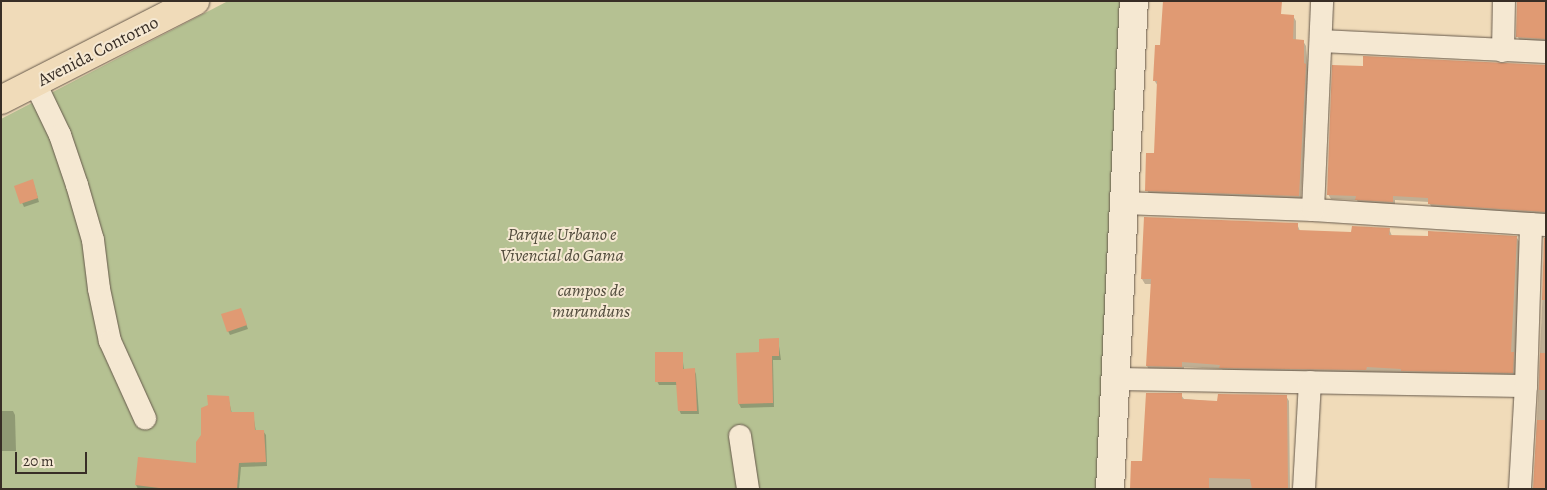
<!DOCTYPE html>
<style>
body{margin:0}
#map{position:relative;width:1547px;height:490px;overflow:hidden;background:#f0dbb9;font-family:Alegreya,serif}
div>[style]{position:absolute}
.green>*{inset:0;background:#b5c192}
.shadow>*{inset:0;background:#0003}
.building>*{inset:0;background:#e09a73}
.roads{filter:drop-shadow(0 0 1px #66594b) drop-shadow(0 0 1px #66594b)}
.minor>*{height:22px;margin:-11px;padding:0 11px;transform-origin:11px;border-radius:11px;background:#f5e8d2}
.tertiary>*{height:28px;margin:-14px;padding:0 14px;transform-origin:14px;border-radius:14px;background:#f5e8d2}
.primary>*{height:28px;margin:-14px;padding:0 14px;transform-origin:14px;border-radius:14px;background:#f0dbb9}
span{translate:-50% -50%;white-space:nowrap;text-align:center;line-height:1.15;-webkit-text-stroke:4px #f5e8d2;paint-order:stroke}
.street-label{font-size:18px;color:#382e26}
.park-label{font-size:18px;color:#514b3c;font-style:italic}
.frame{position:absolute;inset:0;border:2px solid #382e26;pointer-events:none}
.scale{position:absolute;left:15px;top:452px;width:72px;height:22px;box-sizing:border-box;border:2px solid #382e26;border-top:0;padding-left:6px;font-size:15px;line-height:18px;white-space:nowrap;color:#382e26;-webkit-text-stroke:4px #f5e8d2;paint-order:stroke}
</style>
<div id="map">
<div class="green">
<div style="clip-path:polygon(228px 1px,1122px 1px,1099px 489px,1px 489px,1px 119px)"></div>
</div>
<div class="shadow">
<div style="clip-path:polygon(1546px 1px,1546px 44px,1520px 42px,1518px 37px)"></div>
<div style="clip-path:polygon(1293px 16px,1296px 21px,1296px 41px,1303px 41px,1306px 46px,1308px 70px,1301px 201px,1150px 196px,1147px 190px,1155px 154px,1158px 86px,1154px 80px)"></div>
<div style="clip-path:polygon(1502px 65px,1546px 65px,1546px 216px,1432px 208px,1429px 202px,1395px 200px,1395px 206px,1359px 204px,1357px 200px,1331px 199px,1328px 194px,1364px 67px)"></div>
<div style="clip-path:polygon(34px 185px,39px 202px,24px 207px,15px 187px)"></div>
<div style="clip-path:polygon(1297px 224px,1300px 231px,1352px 234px,1389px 229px,1392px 236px,1517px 238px,1520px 243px,1515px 377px,1369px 372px,1369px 375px,1224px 372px,1222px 369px,1184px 367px,1184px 372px,1150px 371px,1147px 366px,1152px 284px,1145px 284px,1142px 279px)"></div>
<div style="clip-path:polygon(1545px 239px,1546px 489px,1534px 489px)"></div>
<div style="clip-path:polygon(242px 313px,248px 329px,230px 335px,228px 331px)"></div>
<div style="clip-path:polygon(778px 339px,781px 360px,773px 360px,774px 407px,741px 408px,739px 404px,761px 353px)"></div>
<div style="clip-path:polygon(682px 354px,684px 370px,694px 370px,696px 374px,699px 414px,681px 414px,679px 410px,678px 385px,659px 385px,657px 381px)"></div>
<div style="clip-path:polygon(1181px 395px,1184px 399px,1219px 402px,1286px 396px,1289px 401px,1290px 489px,1131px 489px)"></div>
<div style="clip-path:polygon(228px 397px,232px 414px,253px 414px,256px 432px,263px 431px,266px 435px,267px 466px,241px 467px,239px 489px,138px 489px,136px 485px,198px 464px)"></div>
<div style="clip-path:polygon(1px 411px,13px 411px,15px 415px,16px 451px,1px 451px)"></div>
</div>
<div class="building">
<div style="clip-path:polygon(1163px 1px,1282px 1px,1281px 14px,1294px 15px,1293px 39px,1304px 40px,1304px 63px,1306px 64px,1299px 196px,1145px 191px,1146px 153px,1154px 153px,1157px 81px,1153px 81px,1155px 45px,1160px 45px)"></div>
<div style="clip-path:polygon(1517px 1px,1546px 1px,1546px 39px,1516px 37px)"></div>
<div style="clip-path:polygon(1363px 56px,1546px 65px,1546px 212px,1428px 204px,1428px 198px,1393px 196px,1393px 202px,1355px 200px,1356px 196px,1327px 195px,1332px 65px,1363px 66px)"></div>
<div style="clip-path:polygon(33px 179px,38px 198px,20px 204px,14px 186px)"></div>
<div style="clip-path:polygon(1144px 217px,1298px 223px,1298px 230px,1351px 232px,1352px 226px,1390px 228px,1389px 235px,1428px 236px,1428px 231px,1517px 236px,1511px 352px,1514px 352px,1513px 373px,1401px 371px,1401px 369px,1367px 367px,1366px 370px,1219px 368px,1220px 365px,1182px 362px,1182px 367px,1146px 366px,1151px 279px,1141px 279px)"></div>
<div style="clip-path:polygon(1544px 238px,1546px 238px,1546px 300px,1542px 300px)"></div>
<div style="clip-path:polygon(241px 308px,247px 325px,227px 332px,221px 314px)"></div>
<div style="clip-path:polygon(779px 338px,779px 356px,772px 356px,773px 403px,738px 404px,736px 353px,759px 352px,759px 339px)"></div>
<div style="clip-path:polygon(655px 352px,683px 352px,683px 369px,695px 368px,697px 411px,678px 411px,676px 382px,655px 382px)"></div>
<div style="clip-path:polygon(1540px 353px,1546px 353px,1546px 390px,1539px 390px)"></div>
<div style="clip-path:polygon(1146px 393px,1182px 393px,1182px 399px,1217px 401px,1218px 394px,1287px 395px,1288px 489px,1252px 489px,1250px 479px,1209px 478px,1209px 489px,1130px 489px,1131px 461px,1142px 461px)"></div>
<div style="clip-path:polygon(207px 395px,229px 396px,231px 412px,254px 412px,255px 430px,264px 430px,266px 462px,239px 463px,237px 489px,167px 489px,135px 485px,138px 457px,196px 463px,196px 442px,201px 435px,201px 408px,208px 405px)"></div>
<div style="clip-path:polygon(1537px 420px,1546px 420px,1546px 489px,1533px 489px)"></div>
</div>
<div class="roads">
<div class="minor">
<div style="left:1321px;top:41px;width:225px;rotate:2.8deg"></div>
<div style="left:1503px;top:51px;width:50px;rotate:-88.9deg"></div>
<div style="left:35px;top:83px;width:58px;rotate:64.3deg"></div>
<div style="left:60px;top:135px;width:53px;rotate:71.2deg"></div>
<div style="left:77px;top:185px;width:57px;rotate:73.8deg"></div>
<div style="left:93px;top:240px;width:49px;rotate:83deg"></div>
<div style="left:99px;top:289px;width:53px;rotate:78.1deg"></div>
<div style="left:110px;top:341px;width:85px;rotate:65.6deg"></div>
<div style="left:1123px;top:203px;width:190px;rotate:2.1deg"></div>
<div style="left:1313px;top:210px;width:233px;rotate:3.7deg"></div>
<div style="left:1313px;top:210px;width:209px;rotate:-87.5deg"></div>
<div style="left:1115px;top:379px;width:411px;rotate:1deg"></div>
<div style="left:740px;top:436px;width:54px;rotate:81.4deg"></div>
<div style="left:1304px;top:489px;width:107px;rotate:-86.8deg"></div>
<div style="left:1520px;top:489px;width:103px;rotate:-86.7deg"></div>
<div style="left:1526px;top:386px;width:162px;rotate:-88.2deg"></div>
</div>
<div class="tertiary">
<div style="left:1110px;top:489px;width:489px;rotate:-87.2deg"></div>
</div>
<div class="primary">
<div style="left:1px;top:100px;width:218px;rotate:-27deg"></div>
</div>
</div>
<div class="street-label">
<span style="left:98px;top:51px;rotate:-27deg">Avenida Contorno</span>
</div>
<div class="park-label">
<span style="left:562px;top:245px">Parque Urbano e<br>Vivencial do Gama</span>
<span style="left:591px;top:301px">campos de<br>murunduns</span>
</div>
<div class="frame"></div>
<div class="scale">20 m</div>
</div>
